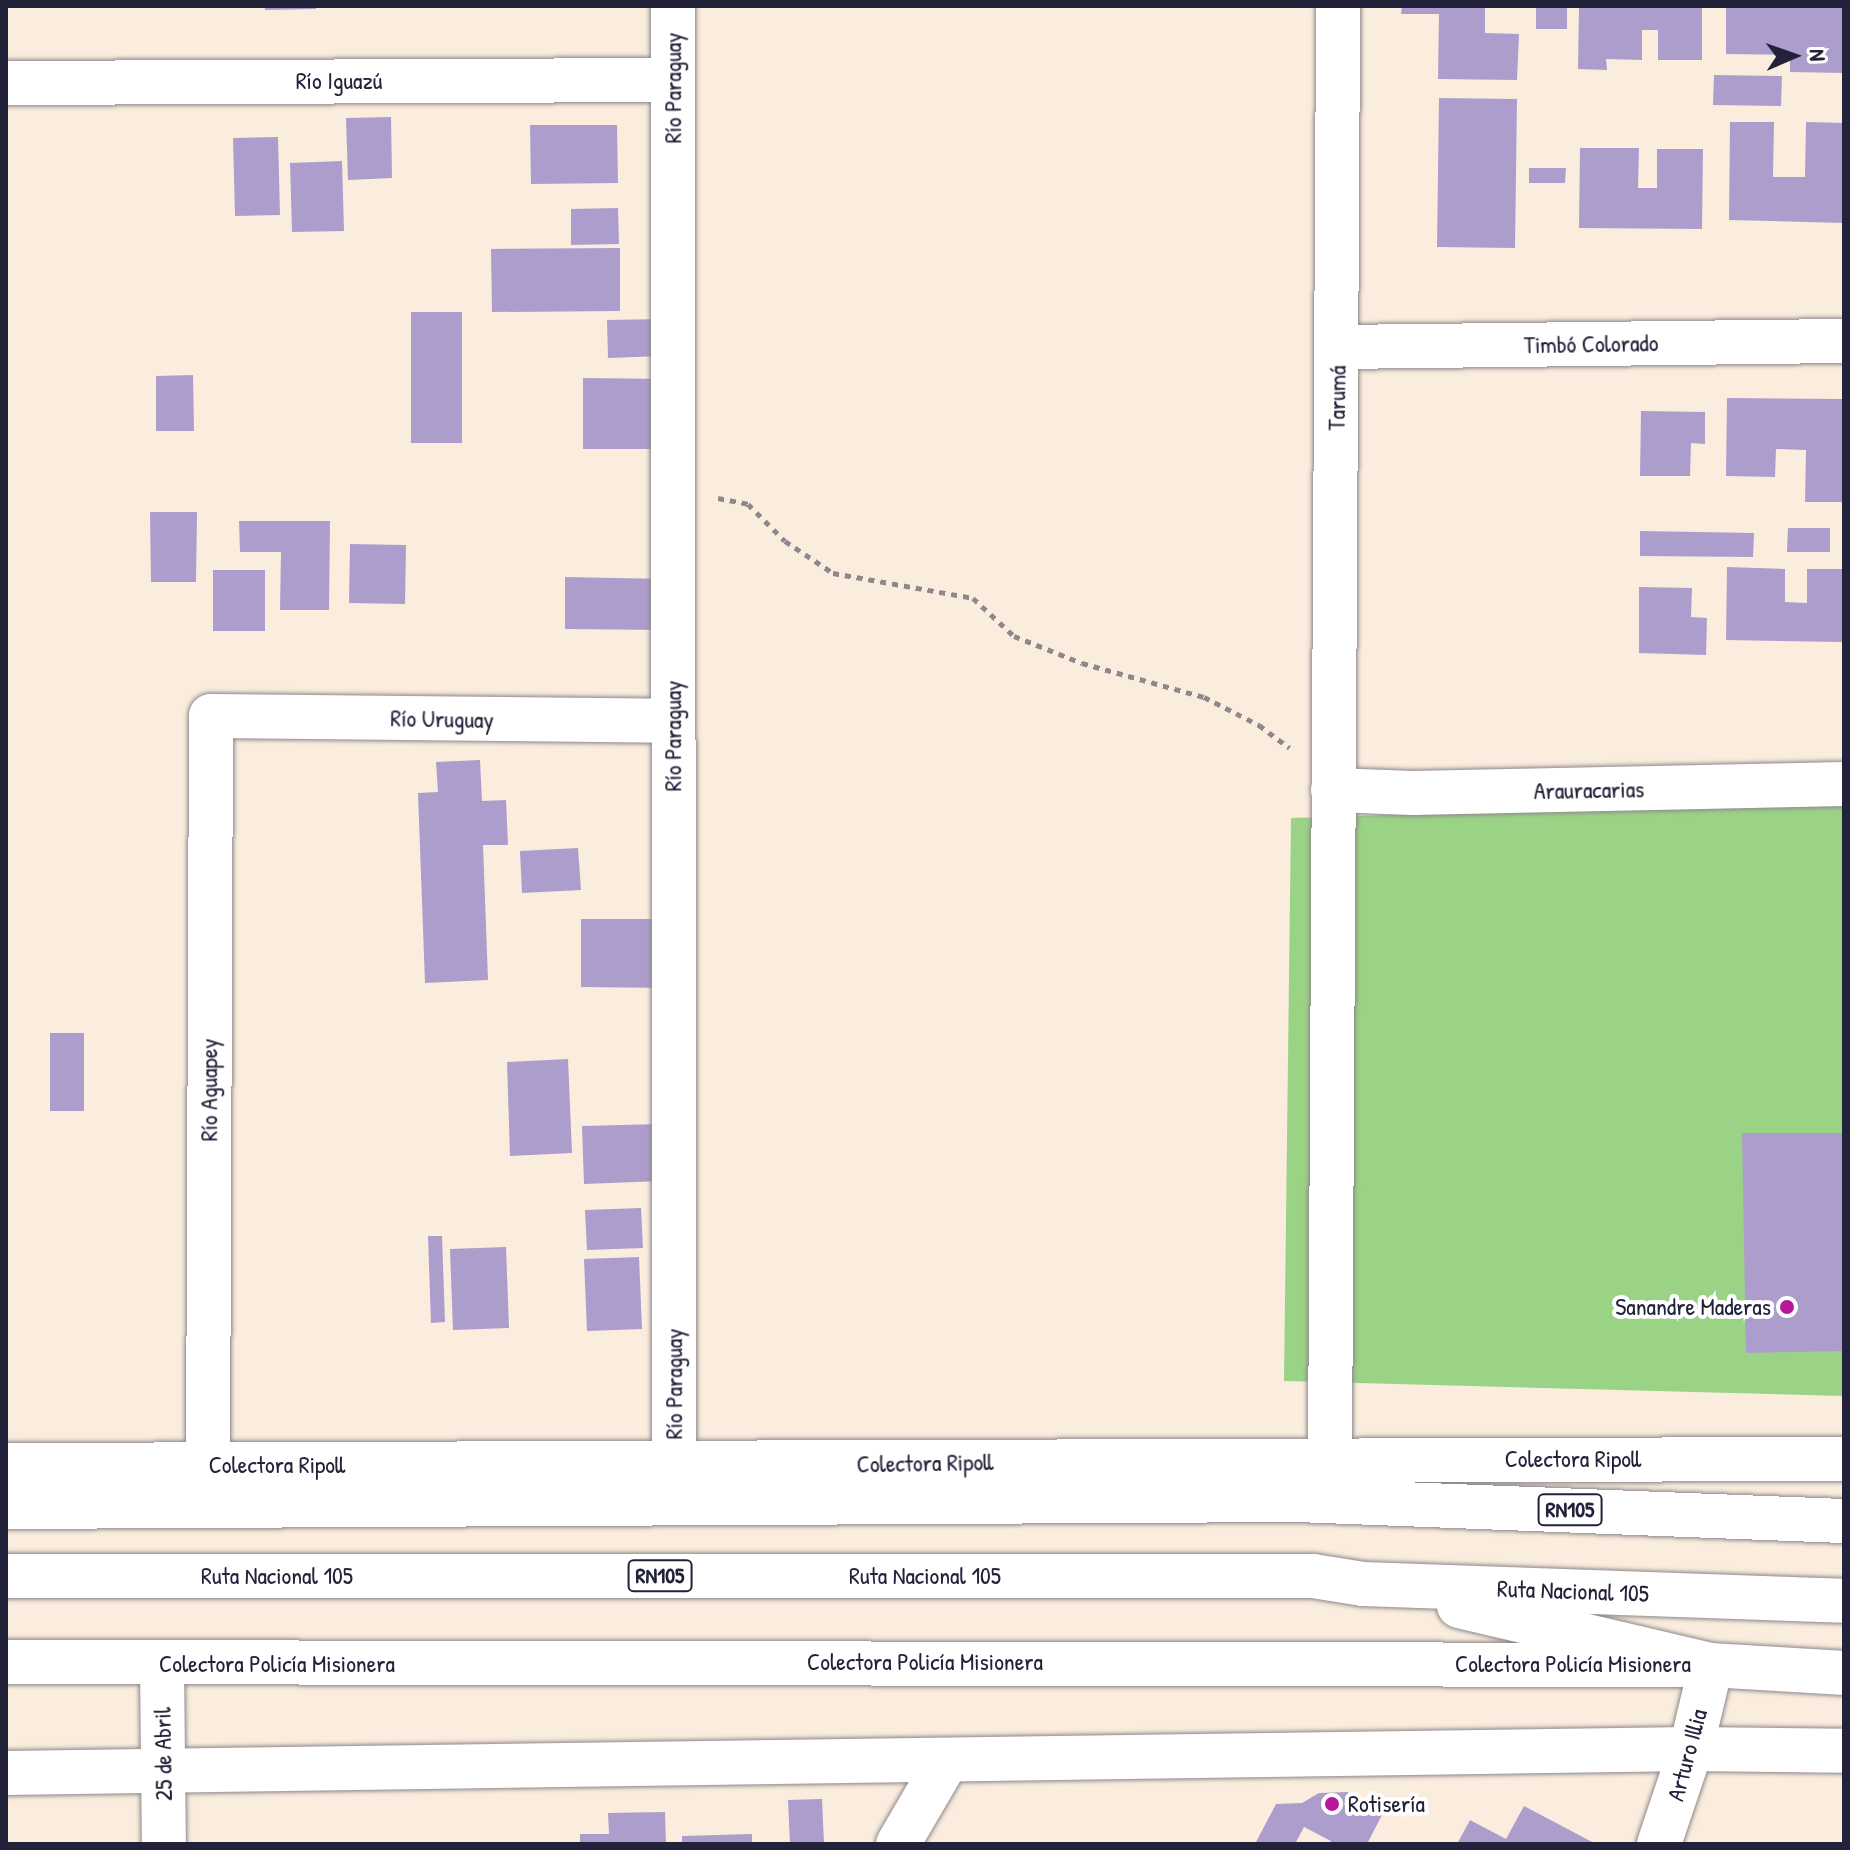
<!DOCTYPE html>
<meta charset="utf-8">
<style>
body{margin:0}
#map{position:relative;width:1850px;height:1850px;overflow:hidden;background:#faedde;font-family:"Patrick Hand",sans-serif}
div>[style]{position:absolute}
.green>*{inset:0;background:#9bd386}
.building>*{inset:0;background:#ad9dcc}
.path>*{height:5px;margin-top:-2.5px;transform-origin:0;background:repeating-linear-gradient(90deg,#8e888c 0 6px,transparent 0 12px)}
.roads{filter:drop-shadow(0 0 2px #8e888c) drop-shadow(0 0 2px #8e888c)}
.minor>*{height:44px;margin:-22px;padding:0 22px;transform-origin:22px;border-radius:22px;background:#fff}
.highway>*{height:44px;margin:-22px;padding:0 22px;transform-origin:22px;border-radius:22px;background:#fff}
.dots>*{width:22px;height:22px;translate:-50% -50%;box-sizing:border-box;border:4px solid #fff;border-radius:50%}
span{translate:-50% -50%;white-space:nowrap;text-align:center;line-height:1.15;-webkit-text-stroke:8px #fff;paint-order:stroke}
.shield-label span{padding:2px 6px;background:#fff;border:2px solid;border-radius:6px;-webkit-text-stroke-width:0}
.shield-label{font-size:22px;color:#22223b;font-weight:700}
.street-label{font-size:24px;color:#22223b}
.poi-label{font-size:24px;color:#22223b}
.right{translate:-100% -50%;text-align:right}
.left{translate:0 -50%;text-align:left}
.frame{position:absolute;inset:0;border:8px solid #22223b;pointer-events:none}
.north{position:absolute;left:1754px;top:16px;width:80px;height:80px;-webkit-text-stroke:6px #fff;paint-order:stroke;rotate:88deg;font-size:22px;font-weight:700;line-height:32px;text-align:center;color:#22223b}
.north::after{content:'';display:block;margin:auto;width:28px;height:36px;background:#22223b;clip-path:polygon(50% 0,100% 100%,50% 72%,0 100%)}
</style>
<div id="map">
<div class="green">
<div style="clip-path:polygon(1844px 801px,1844px 1396px,1284px 1381px,1291px 818px)"></div>
</div>
<div class="building">
<div style="clip-path:polygon(265px 6px,316px 6px,316px 9px,265px 10px)"></div>
<div style="clip-path:polygon(1402px 6px,1485px 6px,1485px 33px,1519px 34px,1517px 80px,1438px 79px,1439px 14px,1401px 14px)"></div>
<div style="clip-path:polygon(1536px 6px,1567px 6px,1567px 29px,1536px 29px)"></div>
<div style="clip-path:polygon(1579px 6px,1702px 6px,1702px 60px,1658px 60px,1658px 30px,1642px 30px,1642px 60px,1606px 59px,1607px 70px,1578px 69px)"></div>
<div style="clip-path:polygon(1726px 6px,1844px 6px,1844px 73px,1790px 72px,1790px 55px,1726px 54px)"></div>
<div style="clip-path:polygon(1714px 75px,1782px 76px,1781px 106px,1713px 105px)"></div>
<div style="clip-path:polygon(1439px 98px,1517px 99px,1515px 248px,1437px 247px)"></div>
<div style="clip-path:polygon(391px 117px,392px 178px,348px 180px,346px 118px)"></div>
<div style="clip-path:polygon(1730px 122px,1774px 122px,1773px 177px,1805px 177px,1806px 122px,1844px 123px,1844px 223px,1729px 220px)"></div>
<div style="clip-path:polygon(530px 125px,617px 125px,618px 183px,531px 184px)"></div>
<div style="clip-path:polygon(278px 137px,280px 215px,235px 216px,233px 138px)"></div>
<div style="clip-path:polygon(1580px 148px,1639px 148px,1638px 188px,1657px 188px,1657px 149px,1703px 149px,1702px 229px,1579px 228px)"></div>
<div style="clip-path:polygon(342px 161px,344px 231px,292px 232px,290px 163px)"></div>
<div style="clip-path:polygon(1529px 168px,1566px 168px,1565px 183px,1529px 183px)"></div>
<div style="clip-path:polygon(618px 208px,619px 244px,571px 245px,571px 209px)"></div>
<div style="clip-path:polygon(620px 248px,620px 311px,492px 312px,491px 249px)"></div>
<div style="clip-path:polygon(411px 312px,462px 312px,462px 443px,411px 443px)"></div>
<div style="clip-path:polygon(663px 319px,663px 356px,608px 358px,607px 320px)"></div>
<div style="clip-path:polygon(193px 375px,194px 431px,156px 431px,156px 376px)"></div>
<div style="clip-path:polygon(583px 378px,668px 379px,667px 449px,583px 449px)"></div>
<div style="clip-path:polygon(1727px 398px,1844px 399px,1844px 502px,1805px 502px,1806px 450px,1776px 449px,1775px 477px,1726px 476px)"></div>
<div style="clip-path:polygon(1641px 411px,1705px 412px,1705px 444px,1691px 443px,1690px 476px,1640px 476px)"></div>
<div style="clip-path:polygon(150px 512px,197px 512px,196px 582px,151px 582px)"></div>
<div style="clip-path:polygon(239px 521px,330px 521px,329px 610px,280px 610px,281px 552px,240px 552px)"></div>
<div style="clip-path:polygon(1788px 528px,1830px 528px,1830px 552px,1787px 552px)"></div>
<div style="clip-path:polygon(1640px 531px,1754px 533px,1753px 557px,1640px 556px)"></div>
<div style="clip-path:polygon(350px 544px,406px 545px,405px 604px,349px 603px)"></div>
<div style="clip-path:polygon(1727px 567px,1785px 569px,1785px 602px,1807px 603px,1807px 569px,1844px 569px,1844px 642px,1726px 640px)"></div>
<div style="clip-path:polygon(213px 570px,265px 570px,265px 631px,213px 631px)"></div>
<div style="clip-path:polygon(565px 577px,665px 579px,665px 630px,565px 629px)"></div>
<div style="clip-path:polygon(1639px 587px,1692px 588px,1691px 617px,1707px 618px,1706px 655px,1639px 653px)"></div>
<div style="clip-path:polygon(480px 760px,482px 801px,506px 800px,508px 845px,483px 845px,488px 980px,425px 983px,418px 793px,438px 792px,436px 762px)"></div>
<div style="clip-path:polygon(578px 848px,581px 890px,522px 893px,520px 851px)"></div>
<div style="clip-path:polygon(581px 919px,671px 919px,670px 988px,581px 987px)"></div>
<div style="clip-path:polygon(50px 1033px,84px 1033px,84px 1111px,50px 1111px)"></div>
<div style="clip-path:polygon(568px 1059px,572px 1153px,510px 1156px,507px 1062px)"></div>
<div style="clip-path:polygon(660px 1124px,662px 1181px,584px 1184px,582px 1126px)"></div>
<div style="clip-path:polygon(1742px 1133px,1844px 1133px,1844px 1351px,1746px 1353px)"></div>
<div style="clip-path:polygon(641px 1208px,643px 1248px,587px 1250px,585px 1210px)"></div>
<div style="clip-path:polygon(428px 1236px,442px 1236px,445px 1322px,431px 1323px)"></div>
<div style="clip-path:polygon(506px 1247px,509px 1328px,453px 1330px,450px 1249px)"></div>
<div style="clip-path:polygon(639px 1257px,642px 1329px,587px 1331px,584px 1259px)"></div>
<div style="clip-path:polygon(1347px 1792px,1384px 1811px,1367px 1844px,1329px 1844px,1331px 1841px,1304px 1827px,1295px 1844px,1255px 1844px,1276px 1804px,1302px 1803px,1319px 1793px)"></div>
<div style="clip-path:polygon(822px 1799px,824px 1844px,790px 1844px,788px 1800px)"></div>
<div style="clip-path:polygon(1524px 1806px,1596px 1844px,1457px 1844px,1470px 1820px,1506px 1839px)"></div>
<div style="clip-path:polygon(665px 1812px,666px 1844px,580px 1844px,580px 1834px,609px 1834px,608px 1813px)"></div>
<div style="clip-path:polygon(752px 1834px,752px 1844px,682px 1844px,682px 1836px)"></div>
</div>
<div class="path">
<div style="left:718px;top:498px;width:31px;rotate:11deg"></div>
<div style="left:748px;top:504px;width:52px;rotate:45deg"></div>
<div style="left:785px;top:541px;width:58px;rotate:33.7deg"></div>
<div style="left:833px;top:573px;width:142px;rotate:10.1deg"></div>
<div style="left:973px;top:598px;width:56px;rotate:42.8deg"></div>
<div style="left:1014px;top:636px;width:73px;rotate:21.7deg"></div>
<div style="left:1082px;top:663px;width:127px;rotate:15.6deg"></div>
<div style="left:1204px;top:697px;width:62px;rotate:27deg"></div>
<div style="left:1259px;top:725px;width:38px;rotate:37deg"></div>
</div>
<div class="roads">
<div class="minor">
<div style="left:673px;top:6px;width:1460px;rotate:89.96deg"></div>
<div style="left:6px;top:83px;width:667px;rotate:-0.26deg"></div>
<div style="left:1337px;top:347px;width:507px;rotate:-0.68deg"></div>
<div style="left:1333px;top:790px;width:80px;rotate:2.1deg"></div>
<div style="left:1413px;top:793px;width:431px;rotate:-1.2deg"></div>
<div style="left:1330px;top:1458px;width:1452px;rotate:-89.68deg"></div>
<div style="left:6px;top:1465px;width:1838px;rotate:-0.19deg"></div>
<div style="left:208px;top:1465px;width:749px;rotate:-89.77deg"></div>
<div style="left:211px;top:716px;width:462px;rotate:0.6deg"></div>
<div style="left:6px;top:1662px;width:1705px;rotate:0.1deg"></div>
<div style="left:1711px;top:1665px;width:133px;rotate:3.4deg"></div>
<div style="left:162px;top:1665px;width:179px;rotate:89.4deg"></div>
<div style="left:6px;top:1773px;width:1685px;rotate:-0.82deg"></div>
<div style="left:1691px;top:1749px;width:153px;rotate:0.7deg"></div>
<div style="left:898px;top:1844px;width:95px;rotate:-59.7deg"></div>
<div style="left:1659px;top:1844px;width:100px;rotate:-71.4deg"></div>
<div style="left:1691px;top:1749px;width:86px;rotate:-76.6deg"></div>
</div>
<div class="highway">
<div style="left:34px;top:1465px;width:121px;rotate:9.5deg"></div>
<div style="left:6px;top:1507px;width:1291px;rotate:-0.31deg"></div>
<div style="left:1297px;top:1500px;width:547px;rotate:2.2deg"></div>
<div style="left:6px;top:1576px;width:1307px"></div>
<div style="left:1313px;top:1576px;width:51px;rotate:9.1deg"></div>
<div style="left:1363px;top:1584px;width:481px;rotate:2deg"></div>
<div style="left:1459px;top:1606px;width:259px;rotate:13.2deg"></div>
</div>
</div>
<div class="dots">
<div style="left:1787px;top:1307px;background:#b5179e"></div>
<div style="left:1332px;top:1804px;background:#b5179e"></div>
</div>
<div class="shield-label">
<span style="left:1570px;top:1510px">RN105</span>
<span style="left:660px;top:1576px">RN105</span>
</div>
<div class="street-label">
<span style="left:339px;top:81px">Río Iguazú</span>
<span style="left:673px;top:88px;rotate:-90deg">Río Paraguay</span>
<span style="left:1591px;top:344px;rotate:-1deg">Timbó Colorado</span>
<span style="left:1337px;top:398px;rotate:-89deg">Tarumá</span>
<span style="left:442px;top:719px;rotate:1deg">Río Uruguay</span>
<span style="left:673px;top:736px;rotate:-90deg">Río Paraguay</span>
<span style="left:1589px;top:790px;rotate:-1deg">Arauracarias</span>
<span style="left:209px;top:1090px;rotate:-90deg">Río Aguapey</span>
<span style="left:674px;top:1384px;rotate:-90deg">Río Paraguay</span>
<span style="left:1573px;top:1459px">Colectora Ripoll</span>
<span style="left:925px;top:1463px;rotate:-1deg">Colectora Ripoll</span>
<span style="left:277px;top:1465px">Colectora Ripoll</span>
<span style="left:277px;top:1576px">Ruta Nacional 105</span>
<span style="left:925px;top:1576px">Ruta Nacional 105</span>
<span style="left:1573px;top:1591px;rotate:2deg">Ruta Nacional 105</span>
<span style="left:925px;top:1662px">Colectora Policía Misionera</span>
<span style="left:277px;top:1664px">Colectora Policía Misionera</span>
<span style="left:1573px;top:1664px">Colectora Policía Misionera</span>
<span style="left:163px;top:1754px;rotate:-91deg">25 de Abril</span>
<span style="left:1687px;top:1755px;rotate:-75deg">Arturo Illia</span>
</div>
<div class="poi-label">
<span class="right" style="left:1771px;top:1307px">Sanandre Maderas</span>
<span class="left" style="left:1348px;top:1804px">Rotisería</span>
</div>
<div class="frame"></div>
<div class="north">N</div>
</div>
